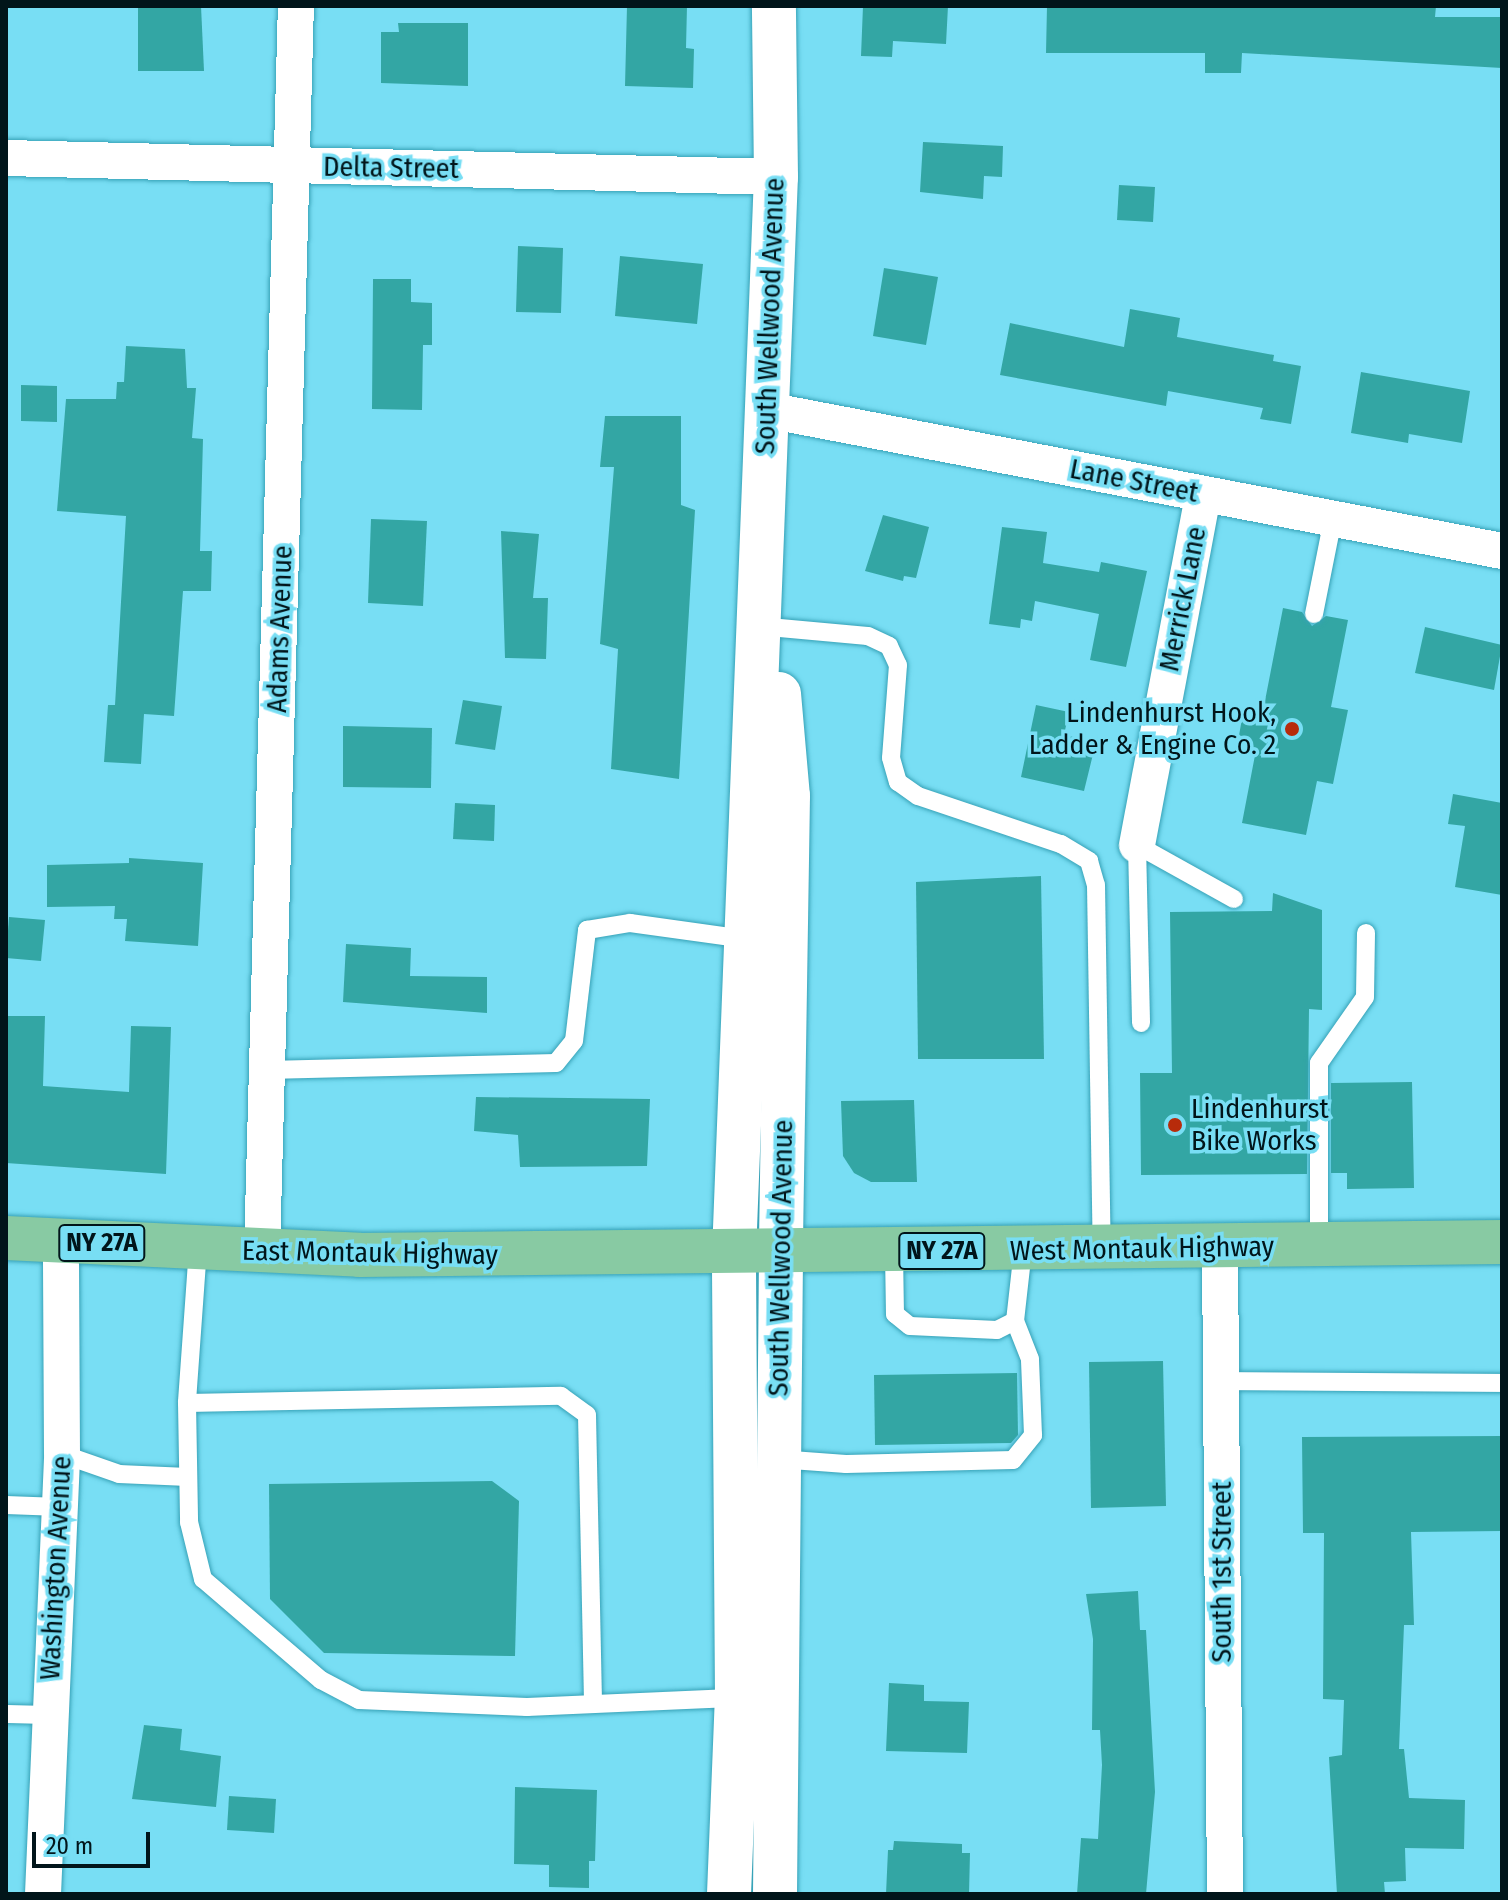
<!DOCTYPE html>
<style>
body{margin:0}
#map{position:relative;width:1508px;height:1900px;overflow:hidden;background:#78def4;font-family:"Fira Sans Condensed",sans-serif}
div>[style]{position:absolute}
.building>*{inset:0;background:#33a6a4}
.roads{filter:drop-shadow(0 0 2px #37a2b7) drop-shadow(0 0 2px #37a2b7)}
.service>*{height:18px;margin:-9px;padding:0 9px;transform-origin:9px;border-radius:9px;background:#fff}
.minor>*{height:36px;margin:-18px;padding:0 18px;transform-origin:18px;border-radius:18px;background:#fff}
.tertiary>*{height:44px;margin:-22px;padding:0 22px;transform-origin:22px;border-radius:22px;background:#fff}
.secondary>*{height:44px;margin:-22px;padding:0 22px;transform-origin:22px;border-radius:22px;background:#fff}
.primary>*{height:44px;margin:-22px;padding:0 22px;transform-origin:22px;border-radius:22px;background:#88caa3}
.dots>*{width:22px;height:22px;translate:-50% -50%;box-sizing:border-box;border:4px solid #78def4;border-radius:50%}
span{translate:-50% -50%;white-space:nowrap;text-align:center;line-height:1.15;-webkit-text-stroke:7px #78def4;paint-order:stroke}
.shield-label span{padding:2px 6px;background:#78def4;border:2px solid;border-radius:6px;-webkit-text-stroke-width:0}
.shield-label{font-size:26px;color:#01151a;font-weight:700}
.street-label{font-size:28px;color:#01151a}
.poi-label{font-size:28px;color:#01151a}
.right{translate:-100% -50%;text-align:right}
.left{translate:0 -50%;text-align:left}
.frame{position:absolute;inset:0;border:8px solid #01151a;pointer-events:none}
.scale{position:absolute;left:32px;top:1832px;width:118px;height:36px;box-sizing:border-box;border:4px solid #01151a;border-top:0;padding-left:10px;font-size:24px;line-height:28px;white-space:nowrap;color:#01151a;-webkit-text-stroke:6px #78def4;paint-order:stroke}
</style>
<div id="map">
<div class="building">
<div style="clip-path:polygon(138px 6px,201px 6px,204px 71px,138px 71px)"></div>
<div style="clip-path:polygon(627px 6px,687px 6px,686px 48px,694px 49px,693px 88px,625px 86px)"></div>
<div style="clip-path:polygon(863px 6px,948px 6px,946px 44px,893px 41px,892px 57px,861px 56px)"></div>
<div style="clip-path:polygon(1047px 6px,1436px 6px,1435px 17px,1502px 17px,1502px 68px,1242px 53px,1241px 73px,1205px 73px,1205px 53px,1046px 53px)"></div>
<div style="clip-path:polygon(398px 23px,468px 23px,468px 86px,381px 83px,381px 32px,399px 32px)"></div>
<div style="clip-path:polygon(923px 142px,1003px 146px,1002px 177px,984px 176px,983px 199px,920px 192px)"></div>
<div style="clip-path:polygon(1119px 185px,1155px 187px,1153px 222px,1117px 220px)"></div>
<div style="clip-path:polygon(518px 246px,563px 248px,561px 313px,516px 312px)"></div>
<div style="clip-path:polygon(620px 256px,703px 264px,697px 324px,615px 316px)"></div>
<div style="clip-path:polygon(884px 268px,938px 277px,926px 345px,873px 336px)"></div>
<div style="clip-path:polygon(373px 279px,411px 279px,411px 302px,432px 303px,432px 345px,423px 345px,422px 410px,372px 409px)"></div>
<div style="clip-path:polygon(1130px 309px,1180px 318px,1177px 337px,1274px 355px,1273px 361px,1301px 366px,1291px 424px,1260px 419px,1263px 408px,1168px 391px,1166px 406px,1000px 375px,1010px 323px,1124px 347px)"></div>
<div style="clip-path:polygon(126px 346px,185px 349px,187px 388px,196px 388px,192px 438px,203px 439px,200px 551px,212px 551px,211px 591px,183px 591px,174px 716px,144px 714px,141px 764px,104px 762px,108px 705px,115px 705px,126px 516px,57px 511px,66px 399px,116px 399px,117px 382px,124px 382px)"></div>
<div style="clip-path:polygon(1361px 372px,1470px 391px,1462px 443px,1409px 434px,1408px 443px,1351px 433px)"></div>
<div style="clip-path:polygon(21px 385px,57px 386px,57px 422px,21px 421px)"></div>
<div style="clip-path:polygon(605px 416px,681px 416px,681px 505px,695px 510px,679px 779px,611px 769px,618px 649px,600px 644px,614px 467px,600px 467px)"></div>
<div style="clip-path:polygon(883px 515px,929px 527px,916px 578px,904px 576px,903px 581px,865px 571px)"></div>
<div style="clip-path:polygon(371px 519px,427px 521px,423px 606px,368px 603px)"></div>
<div style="clip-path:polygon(1002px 527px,1047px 532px,1043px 563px,1099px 572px,1101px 562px,1147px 571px,1126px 667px,1090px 660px,1099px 614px,1035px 601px,1032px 621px,1021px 619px,1020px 628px,989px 624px)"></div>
<div style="clip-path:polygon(501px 531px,539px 534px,533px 598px,548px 598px,546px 659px,505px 658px)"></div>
<div style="clip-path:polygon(1283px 608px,1302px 612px,1312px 626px,1326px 616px,1348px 620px,1331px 707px,1348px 710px,1333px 784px,1317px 781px,1306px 835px,1242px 823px,1256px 750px,1237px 747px,1244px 707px,1263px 711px)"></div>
<div style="clip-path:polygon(1425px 627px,1502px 645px,1494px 690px,1415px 673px)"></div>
<div style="clip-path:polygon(463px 700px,502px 706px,495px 750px,455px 744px)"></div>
<div style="clip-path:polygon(1036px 705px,1069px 712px,1064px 735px,1096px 742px,1084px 791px,1021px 777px)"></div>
<div style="clip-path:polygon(343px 726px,432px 728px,431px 788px,343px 787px)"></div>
<div style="clip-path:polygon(1453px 794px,1502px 803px,1502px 895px,1455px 887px,1465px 826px,1448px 824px)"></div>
<div style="clip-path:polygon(455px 803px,495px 805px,494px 841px,453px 839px)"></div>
<div style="clip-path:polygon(129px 858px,203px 863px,198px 946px,125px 941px,127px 919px,114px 919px,115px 906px,47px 907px,47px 865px,129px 863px)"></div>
<div style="clip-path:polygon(1041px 876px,1044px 1059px,918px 1059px,916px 882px)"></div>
<div style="clip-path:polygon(1273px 893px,1322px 910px,1322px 1010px,1309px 1009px,1307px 1174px,1141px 1175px,1140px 1073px,1172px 1073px,1170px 912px,1272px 911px)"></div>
<div style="clip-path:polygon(9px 917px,45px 920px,41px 961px,6px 958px)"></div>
<div style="clip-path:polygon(346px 944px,411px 948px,410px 976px,487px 977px,487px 1013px,343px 1002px)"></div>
<div style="clip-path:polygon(8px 1016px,45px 1016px,43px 1086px,129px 1092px,131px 1026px,171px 1027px,166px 1174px,6px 1163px)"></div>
<div style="clip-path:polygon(1412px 1082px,1414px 1188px,1347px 1189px,1347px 1173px,1331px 1173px,1331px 1083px)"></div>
<div style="clip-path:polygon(476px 1097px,650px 1099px,647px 1166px,520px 1167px,518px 1135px,474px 1131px)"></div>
<div style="clip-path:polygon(914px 1100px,917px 1182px,871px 1182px,854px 1173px,843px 1156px,841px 1101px)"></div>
<div style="clip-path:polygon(1163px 1361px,1166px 1506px,1091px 1508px,1089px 1362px)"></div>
<div style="clip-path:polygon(1017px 1373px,1018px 1435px,1011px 1443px,875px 1445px,874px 1375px)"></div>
<div style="clip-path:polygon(1502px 1436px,1502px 1531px,1411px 1532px,1414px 1625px,1404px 1625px,1399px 1749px,1404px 1749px,1409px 1798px,1465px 1800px,1464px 1849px,1405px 1848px,1406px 1881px,1384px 1882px,1385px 1894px,1337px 1894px,1329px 1757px,1342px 1755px,1344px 1700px,1323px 1699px,1324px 1533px,1303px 1533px,1302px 1437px)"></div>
<div style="clip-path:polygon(492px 1481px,519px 1501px,515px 1656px,324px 1653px,270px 1599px,269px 1484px)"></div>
<div style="clip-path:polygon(1138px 1591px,1140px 1630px,1146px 1630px,1155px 1792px,1146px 1894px,1077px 1894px,1081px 1838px,1098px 1839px,1102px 1765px,1100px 1730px,1092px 1730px,1093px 1639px,1086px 1594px)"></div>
<div style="clip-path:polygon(889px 1683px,924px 1685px,924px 1701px,969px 1702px,967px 1753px,886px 1751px)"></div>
<div style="clip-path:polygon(144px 1725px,182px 1729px,180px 1750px,221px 1756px,216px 1807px,132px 1799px)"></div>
<div style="clip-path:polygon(515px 1787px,597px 1790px,595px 1861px,589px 1861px,589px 1888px,549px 1887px,549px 1865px,514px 1864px)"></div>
<div style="clip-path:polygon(229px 1796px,276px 1799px,274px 1833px,227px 1830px)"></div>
<div style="clip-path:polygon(894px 1841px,962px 1844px,962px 1853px,970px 1853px,969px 1894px,886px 1894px,888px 1850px,893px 1850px)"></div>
</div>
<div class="roads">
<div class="service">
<div style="left:1314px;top:614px;width:97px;rotate:-78.7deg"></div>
<div style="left:758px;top:626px;width:110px;rotate:5.2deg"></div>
<div style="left:868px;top:636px;width:23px;rotate:25deg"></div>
<div style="left:889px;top:646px;width:21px;rotate:65deg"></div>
<div style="left:898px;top:665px;width:93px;rotate:94.3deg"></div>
<div style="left:891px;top:758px;width:25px;rotate:74deg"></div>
<div style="left:898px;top:782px;width:24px;rotate:35deg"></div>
<div style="left:918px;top:796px;width:151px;rotate:18.6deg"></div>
<div style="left:1061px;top:844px;width:33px;rotate:31deg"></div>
<div style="left:1089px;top:861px;width:25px;rotate:74deg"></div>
<div style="left:1096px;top:885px;width:362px;rotate:89.1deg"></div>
<div style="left:1137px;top:845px;width:178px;rotate:88.7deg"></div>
<div style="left:1137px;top:845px;width:111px;rotate:29.1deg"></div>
<div style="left:267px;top:1070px;width:289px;rotate:-1.4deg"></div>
<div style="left:556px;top:1063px;width:28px;rotate:-51deg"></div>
<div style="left:574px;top:1041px;width:112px;rotate:-83.3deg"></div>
<div style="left:587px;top:930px;width:44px;rotate:-9.2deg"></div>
<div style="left:630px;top:923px;width:117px;rotate:7.9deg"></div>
<div style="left:1319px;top:1244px;width:181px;rotate:-90deg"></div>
<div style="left:1319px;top:1063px;width:80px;rotate:-55.1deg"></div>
<div style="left:1365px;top:997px;width:64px;rotate:-89.1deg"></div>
<div style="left:198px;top:1248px;width:155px;rotate:94.1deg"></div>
<div style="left:187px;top:1403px;width:119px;rotate:89deg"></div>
<div style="left:189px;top:1522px;width:59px;rotate:76.2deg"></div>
<div style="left:203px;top:1579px;width:155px;rotate:40.6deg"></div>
<div style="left:321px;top:1680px;width:43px;rotate:27.8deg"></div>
<div style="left:359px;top:1700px;width:168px;rotate:2.4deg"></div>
<div style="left:527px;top:1707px;width:210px;rotate:-2.5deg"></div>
<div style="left:894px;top:1252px;width:62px;rotate:89.1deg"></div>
<div style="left:895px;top:1314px;width:19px;rotate:39deg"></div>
<div style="left:910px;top:1326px;width:87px;rotate:2.6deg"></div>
<div style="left:997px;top:1330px;width:20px;rotate:-27deg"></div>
<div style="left:1015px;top:1321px;width:71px;rotate:-83.6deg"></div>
<div style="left:1221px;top:1381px;width:281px;rotate:0.4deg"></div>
<div style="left:187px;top:1403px;width:374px;rotate:-1.1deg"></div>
<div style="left:561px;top:1396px;width:32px;rotate:36deg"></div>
<div style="left:587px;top:1415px;width:289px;rotate:88.8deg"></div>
<div style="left:62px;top:1454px;width:60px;rotate:19.3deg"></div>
<div style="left:119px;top:1474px;width:69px;rotate:2.5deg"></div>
<div style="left:778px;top:1459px;width:68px;rotate:4.2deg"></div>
<div style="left:846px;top:1464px;width:167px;rotate:-1.4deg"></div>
<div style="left:1013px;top:1460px;width:32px;rotate:-51deg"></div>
<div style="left:1033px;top:1435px;width:76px;rotate:-92.3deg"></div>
<div style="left:1030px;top:1359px;width:41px;rotate:-111.5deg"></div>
<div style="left:6px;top:1505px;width:54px;rotate:2.1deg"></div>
<div style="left:6px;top:1714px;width:43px;rotate:1.3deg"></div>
</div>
<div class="minor">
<div style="left:6px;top:158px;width:770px;rotate:1.41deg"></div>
<div style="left:767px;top:410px;width:748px;rotate:10.86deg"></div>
<div style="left:1137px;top:845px;width:356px;rotate:-79.3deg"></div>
<div style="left:1220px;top:1249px;width:645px;rotate:89.56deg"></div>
<div style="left:262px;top:1251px;width:1245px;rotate:-88.44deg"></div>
<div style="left:43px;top:1894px;width:440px;rotate:-87.5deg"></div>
<div style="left:62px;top:1454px;width:213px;rotate:-90.3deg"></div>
</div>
<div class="tertiary">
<div style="left:779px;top:694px;width:102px;rotate:85deg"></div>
<div style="left:788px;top:796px;width:457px;rotate:90.9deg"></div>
<div style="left:734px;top:1254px;width:1078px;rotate:-87.77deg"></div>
<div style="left:776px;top:177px;width:171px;rotate:-90.7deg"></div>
</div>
<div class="secondary">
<div style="left:729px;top:1894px;width:196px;rotate:-87.7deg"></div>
<div style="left:737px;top:1698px;width:444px;rotate:-90.4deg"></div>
<div style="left:775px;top:1894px;width:641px;rotate:-89.46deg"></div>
</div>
<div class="primary">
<div style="left:6px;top:1238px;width:354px;rotate:2.7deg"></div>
<div style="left:360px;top:1255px;width:1142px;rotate:-0.65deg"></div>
</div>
</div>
<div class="dots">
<div style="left:1292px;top:729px;background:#b72b0b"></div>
<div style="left:1175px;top:1125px;background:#b72b0b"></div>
</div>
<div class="shield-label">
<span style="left:102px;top:1243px">NY 27A</span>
<span style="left:942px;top:1251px">NY 27A</span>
</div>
<div class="street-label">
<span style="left:391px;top:168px;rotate:1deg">Delta Street</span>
<span style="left:770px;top:316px;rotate:-88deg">South Wellwood Avenue</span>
<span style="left:1134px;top:481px;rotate:11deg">Lane Street</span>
<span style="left:1183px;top:599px;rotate:-79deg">Merrick Lane</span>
<span style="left:280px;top:629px;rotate:-88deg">Adams Avenue</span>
<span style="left:1142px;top:1249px;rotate:-1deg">West Montauk Highway</span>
<span style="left:370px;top:1253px;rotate:1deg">East Montauk Highway</span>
<span style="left:781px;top:1258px;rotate:-89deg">South Wellwood Avenue</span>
<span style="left:56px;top:1568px;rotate:-87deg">Washington Avenue</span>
<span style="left:1222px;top:1572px;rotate:-90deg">South 1st Street</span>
</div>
<div class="poi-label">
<span class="right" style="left:1276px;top:729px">Lindenhurst Hook,<br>Ladder &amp; Engine Co. 2</span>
<span class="left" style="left:1191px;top:1125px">Lindenhurst<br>Bike Works</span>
</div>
<div class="frame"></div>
<div class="scale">20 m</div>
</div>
